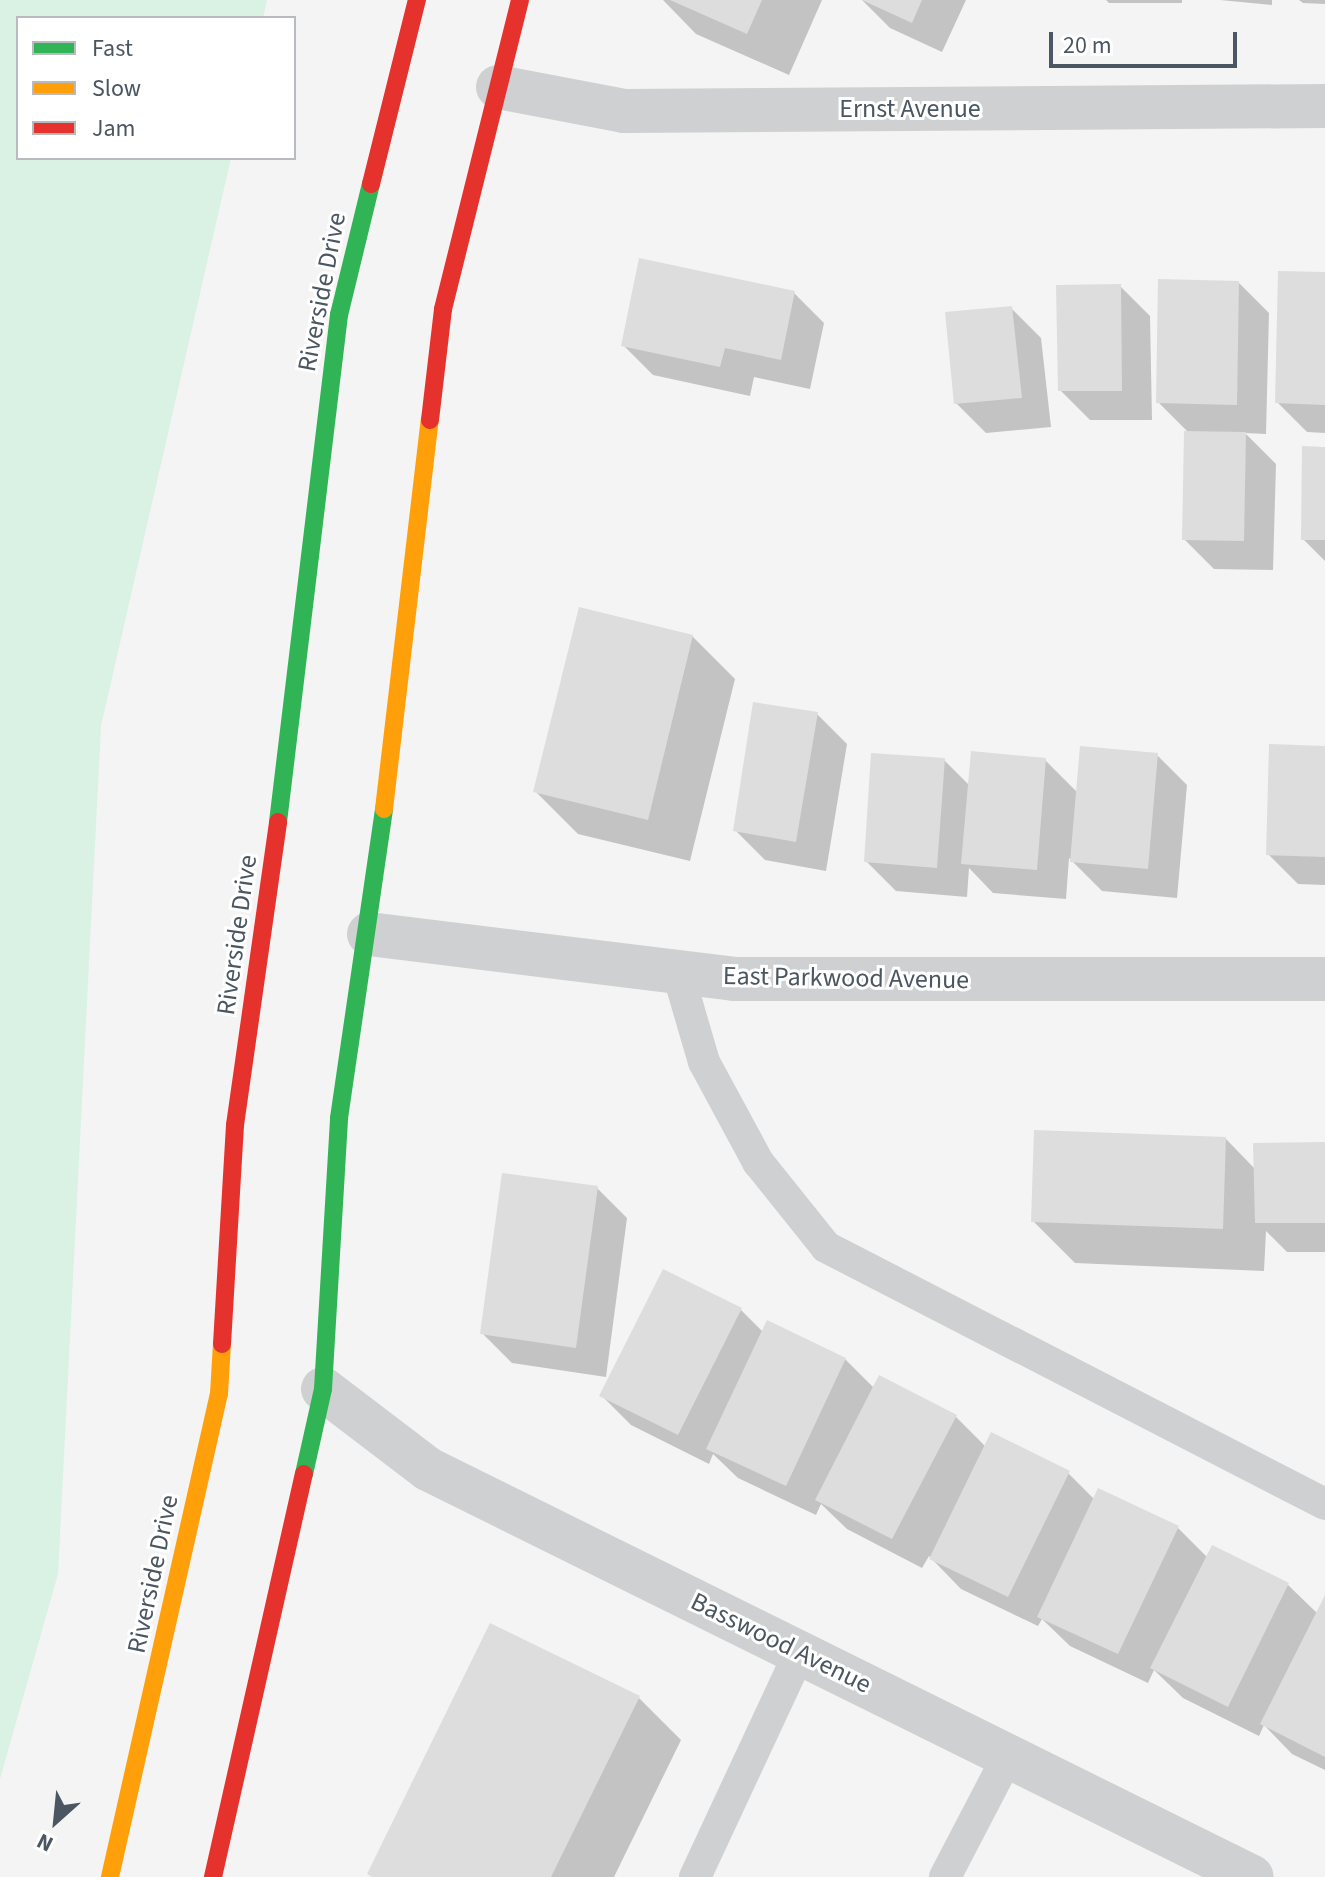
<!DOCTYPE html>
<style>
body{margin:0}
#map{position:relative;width:1325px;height:1877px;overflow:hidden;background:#f4f4f4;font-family:"Source Sans 3",sans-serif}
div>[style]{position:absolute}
.green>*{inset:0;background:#d9f2e3}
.shadow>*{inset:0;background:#0003}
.building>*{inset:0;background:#ddddde}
.lane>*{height:32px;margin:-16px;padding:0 16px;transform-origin:16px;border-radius:16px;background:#ced0d2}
.street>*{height:44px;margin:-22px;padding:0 22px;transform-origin:22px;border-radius:22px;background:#ced0d2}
.fast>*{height:18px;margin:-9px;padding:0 9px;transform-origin:9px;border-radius:9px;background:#30b455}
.slow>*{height:18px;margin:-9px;padding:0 9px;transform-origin:9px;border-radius:9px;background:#ff9f0a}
.jam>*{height:18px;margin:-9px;padding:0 9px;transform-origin:9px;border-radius:9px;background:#e5322d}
span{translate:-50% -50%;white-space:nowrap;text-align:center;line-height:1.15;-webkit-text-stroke:6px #fff;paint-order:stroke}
.street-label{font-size:26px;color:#4a5661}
.legend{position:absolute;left:16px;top:16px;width:280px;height:144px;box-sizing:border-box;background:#fff;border:2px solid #b7bbc0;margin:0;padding:10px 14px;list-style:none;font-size:24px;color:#4a5661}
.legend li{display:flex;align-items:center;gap:16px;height:40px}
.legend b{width:40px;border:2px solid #b7bbc0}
.north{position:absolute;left:16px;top:1781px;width:80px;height:80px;-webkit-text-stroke:6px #fff;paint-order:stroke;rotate:207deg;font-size:22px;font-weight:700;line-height:32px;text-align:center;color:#4a5661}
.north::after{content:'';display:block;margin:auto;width:28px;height:36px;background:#4a5661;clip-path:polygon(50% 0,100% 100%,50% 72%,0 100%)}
.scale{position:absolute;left:1049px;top:32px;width:188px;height:36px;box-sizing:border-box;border:4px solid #4a5661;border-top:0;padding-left:10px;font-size:24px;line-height:28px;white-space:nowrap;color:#4a5661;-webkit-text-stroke:6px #fff;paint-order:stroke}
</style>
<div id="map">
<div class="green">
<div style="clip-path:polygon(0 0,267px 0,263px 18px,18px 18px,18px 158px,231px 158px,101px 726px,58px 1574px,0 1779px)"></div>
</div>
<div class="shadow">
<div style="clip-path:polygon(663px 0,822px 0,789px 75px,696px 34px)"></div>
<div style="clip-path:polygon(862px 0,966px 0,942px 52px,890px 28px)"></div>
<div style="clip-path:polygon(1106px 0,1182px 0,1182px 3px,1109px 3px)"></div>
<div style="clip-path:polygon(1220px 0,1272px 0,1272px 5px)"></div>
<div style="clip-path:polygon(1299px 0,1325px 0,1325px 4px,1303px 3px)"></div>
<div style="clip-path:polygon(1325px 274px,1325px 433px,1307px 432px,1277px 402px)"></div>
<div style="clip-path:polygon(1239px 283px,1269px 313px,1266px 434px,1245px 433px,1276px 464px,1273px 570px,1214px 569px,1184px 539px,1189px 433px,1158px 402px)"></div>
<div style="clip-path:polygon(1120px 286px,1150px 316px,1152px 420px,1090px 420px,1060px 390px)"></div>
<div style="clip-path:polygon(794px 293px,824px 323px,810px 389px,754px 377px,750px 396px,653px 375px,623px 345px)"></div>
<div style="clip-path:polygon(1011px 308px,1041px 338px,1051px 427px,986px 433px,956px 403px)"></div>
<div style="clip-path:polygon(1325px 449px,1325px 561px,1303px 539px)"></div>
<div style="clip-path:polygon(692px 636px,735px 679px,690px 861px,578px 834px,536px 792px)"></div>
<div style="clip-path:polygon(817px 714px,847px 744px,826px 871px,765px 860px,735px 830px)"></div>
<div style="clip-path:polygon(1325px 748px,1325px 885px,1298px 884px,1268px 854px)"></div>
<div style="clip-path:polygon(1157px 755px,1187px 785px,1177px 898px,1102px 891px,1069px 858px,1066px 899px,993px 893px,969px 868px,967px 897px,896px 891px,866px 861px,944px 760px,970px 786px,1045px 760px,1078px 793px)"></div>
<div style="clip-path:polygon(1226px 1139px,1256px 1170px,1325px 1144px,1325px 1252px,1287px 1252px,1266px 1231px,1264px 1271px,1075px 1263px,1033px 1221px)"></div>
<div style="clip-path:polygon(597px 1188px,627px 1218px,606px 1377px,512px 1363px,482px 1333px)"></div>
<div style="clip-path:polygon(741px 1310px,763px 1332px,845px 1359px,874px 1388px,956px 1417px,986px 1447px,1068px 1473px,1095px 1500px,1177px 1527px,1208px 1558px,1213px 1548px,1288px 1585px,1318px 1614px,1325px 1600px,1325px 1770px,1292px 1754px,1264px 1725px,1259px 1736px,1183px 1698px,1154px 1670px,1148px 1683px,1070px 1646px,1042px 1619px,1038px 1626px,961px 1589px,929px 1556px,922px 1568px,847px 1529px,821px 1504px,816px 1515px,738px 1478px,713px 1454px,709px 1464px,631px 1425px,601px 1395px)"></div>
<div style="clip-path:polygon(639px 1698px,681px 1740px,614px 1877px,372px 1877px)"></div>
</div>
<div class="building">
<div style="clip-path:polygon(670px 0,762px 0,747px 34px)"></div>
<div style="clip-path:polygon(862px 0,922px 0,912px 23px)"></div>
<div style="clip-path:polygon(639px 258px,795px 291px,781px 360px,725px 348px,720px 367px,621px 346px)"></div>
<div style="clip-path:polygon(1278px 271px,1325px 272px,1325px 405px,1275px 403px)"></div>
<div style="clip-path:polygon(1158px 279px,1239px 281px,1237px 405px,1156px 403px)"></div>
<div style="clip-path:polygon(1121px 284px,1122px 391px,1058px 391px,1056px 285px)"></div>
<div style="clip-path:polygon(1012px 306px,1022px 398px,954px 404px,945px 312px)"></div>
<div style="clip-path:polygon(1184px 431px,1246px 432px,1244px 541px,1182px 540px)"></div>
<div style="clip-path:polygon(1302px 446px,1325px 447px,1325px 540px,1301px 540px)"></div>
<div style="clip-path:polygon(579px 607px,693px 635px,648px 820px,533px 792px)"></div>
<div style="clip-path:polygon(753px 702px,818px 712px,796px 842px,733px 831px)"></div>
<div style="clip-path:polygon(1269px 744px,1325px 746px,1325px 857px,1266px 855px)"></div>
<div style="clip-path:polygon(1080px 746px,1158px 753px,1148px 869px,1070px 862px)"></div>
<div style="clip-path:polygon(971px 751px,1046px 758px,1037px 870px,961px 864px)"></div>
<div style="clip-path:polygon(871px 753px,945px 758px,937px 868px,864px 862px)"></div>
<div style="clip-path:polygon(1034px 1130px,1226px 1137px,1223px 1229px,1031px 1222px)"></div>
<div style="clip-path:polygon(1325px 1142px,1325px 1223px,1255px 1223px,1253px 1143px)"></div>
<div style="clip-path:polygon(502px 1173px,598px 1186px,576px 1348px,480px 1334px)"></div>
<div style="clip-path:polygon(663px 1269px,742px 1308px,678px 1435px,599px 1396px)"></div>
<div style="clip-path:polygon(767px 1320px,846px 1358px,786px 1486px,706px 1449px)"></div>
<div style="clip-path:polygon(879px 1375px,957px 1415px,892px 1539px,815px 1500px)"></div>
<div style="clip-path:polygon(991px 1432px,1070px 1471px,1008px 1597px,929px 1559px)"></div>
<div style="clip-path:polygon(1098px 1488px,1179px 1526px,1118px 1654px,1037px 1617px)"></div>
<div style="clip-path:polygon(1212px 1545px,1289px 1583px,1228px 1707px,1150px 1668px)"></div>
<div style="clip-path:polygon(1325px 1595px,1325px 1757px,1260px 1724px)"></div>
<div style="clip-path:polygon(490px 1623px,640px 1696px,551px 1877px,372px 1877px,367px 1874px)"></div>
</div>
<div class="lane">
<div style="left:678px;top:973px;width:93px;rotate:73.7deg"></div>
<div style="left:704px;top:1062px;width:114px;rotate:61.6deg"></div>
<div style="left:758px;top:1162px;width:109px;rotate:51.3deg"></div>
<div style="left:826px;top:1247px;width:561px;rotate:27.25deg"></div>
<div style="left:695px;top:1877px;width:248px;rotate:-65deg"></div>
<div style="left:945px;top:1877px;width:136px;rotate:-62.5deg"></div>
</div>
<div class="street">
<div style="left:498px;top:87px;width:128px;rotate:10.8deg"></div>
<div style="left:624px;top:111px;width:701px;rotate:-0.41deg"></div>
<div style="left:369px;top:934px;width:368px;rotate:7deg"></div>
<div style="left:734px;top:979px;width:591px"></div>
<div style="left:323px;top:1389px;width:132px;rotate:37.3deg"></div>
<div style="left:428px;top:1469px;width:919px;rotate:26.34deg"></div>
</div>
<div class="fast">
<div style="left:278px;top:822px;width:511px;rotate:-83.14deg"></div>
<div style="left:339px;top:315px;width:135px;rotate:-76.3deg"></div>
<div style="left:304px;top:1474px;width:87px;rotate:-77.4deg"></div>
<div style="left:323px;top:1389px;width:271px;rotate:-86.6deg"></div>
<div style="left:339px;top:1118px;width:312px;rotate:-81.7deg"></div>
</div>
<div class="slow">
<div style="left:384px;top:809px;width:392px;rotate:-83.3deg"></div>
<div style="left:110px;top:1877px;width:495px;rotate:-77.3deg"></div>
<div style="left:219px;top:1394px;width:50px;rotate:-86.6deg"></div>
</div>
<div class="jam">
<div style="left:371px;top:184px;width:190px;rotate:-76deg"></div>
<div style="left:430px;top:420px;width:112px;rotate:-83.3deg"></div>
<div style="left:443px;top:309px;width:318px;rotate:-76deg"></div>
<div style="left:222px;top:1344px;width:219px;rotate:-86.6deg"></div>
<div style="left:235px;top:1125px;width:306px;rotate:-81.9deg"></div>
<div style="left:213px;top:1877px;width:413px;rotate:-77.3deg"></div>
</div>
<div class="street-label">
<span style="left:910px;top:109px">Ernst Avenue</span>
<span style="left:322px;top:292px;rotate:-79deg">Riverside Drive</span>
<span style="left:237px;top:935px;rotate:-82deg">Riverside Drive</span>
<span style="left:846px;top:978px;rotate:1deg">East Parkwood Avenue</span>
<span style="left:153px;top:1574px;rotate:-78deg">Riverside Drive</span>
<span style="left:781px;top:1643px;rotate:26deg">Basswood Avenue</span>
</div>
<ul class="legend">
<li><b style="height:10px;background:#30b455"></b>Fast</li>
<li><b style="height:10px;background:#ff9f0a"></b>Slow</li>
<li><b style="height:10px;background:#e5322d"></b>Jam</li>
</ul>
<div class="north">N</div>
<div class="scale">20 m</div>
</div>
